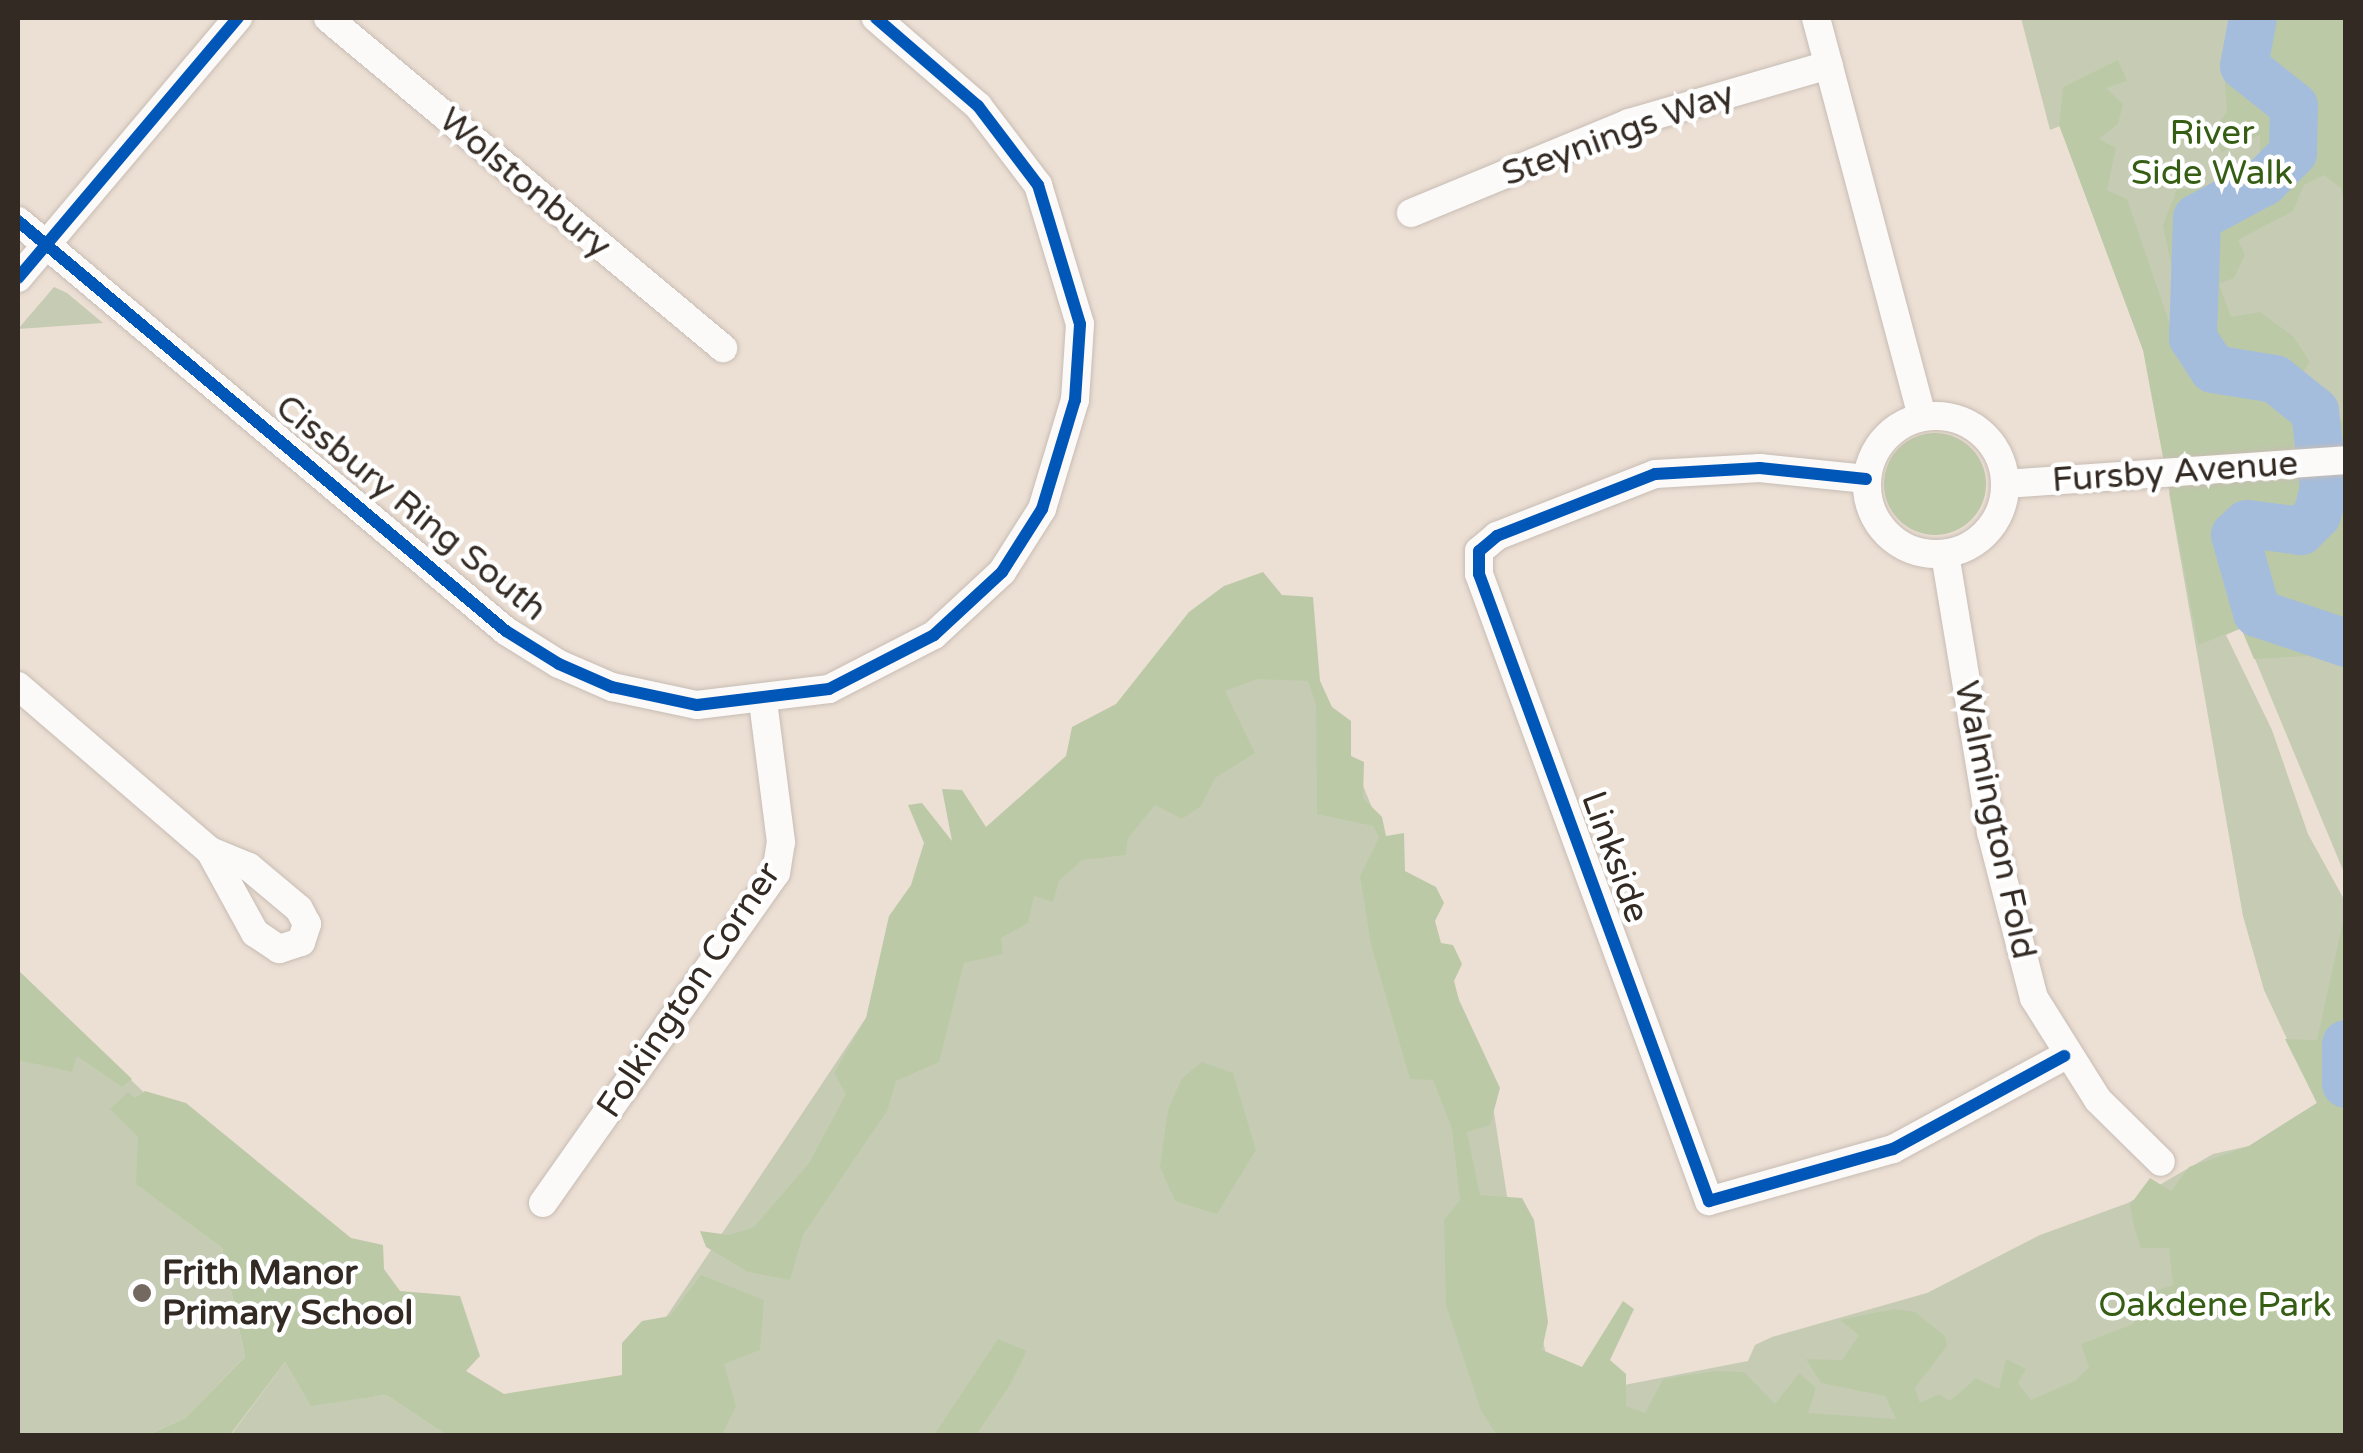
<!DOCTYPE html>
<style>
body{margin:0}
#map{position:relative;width:2363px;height:1453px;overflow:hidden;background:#ecdfd4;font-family:"Varela Round",sans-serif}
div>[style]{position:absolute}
.green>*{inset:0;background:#c6ccb4}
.forest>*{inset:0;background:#bcc9a7}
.round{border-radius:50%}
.river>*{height:48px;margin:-24px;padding:0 24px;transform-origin:24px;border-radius:24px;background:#a5bddc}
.roads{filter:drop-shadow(0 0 2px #c7bdb4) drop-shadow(0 0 2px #c7bdb4)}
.minor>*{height:28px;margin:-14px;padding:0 14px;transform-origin:14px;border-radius:14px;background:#fcfaf9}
.minor>.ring{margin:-14px;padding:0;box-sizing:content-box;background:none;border:28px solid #fcfaf9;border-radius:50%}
.cycleway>*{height:12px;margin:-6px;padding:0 6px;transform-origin:6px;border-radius:6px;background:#0057b8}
.dots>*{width:28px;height:28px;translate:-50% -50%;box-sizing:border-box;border:5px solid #fff;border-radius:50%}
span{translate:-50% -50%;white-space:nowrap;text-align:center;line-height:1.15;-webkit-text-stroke:9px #fff;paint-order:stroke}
.park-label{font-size:35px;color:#355e14}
.street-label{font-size:35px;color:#332a23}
.poi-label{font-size:35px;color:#332a23;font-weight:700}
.left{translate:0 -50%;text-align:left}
.frame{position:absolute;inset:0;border:20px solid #332a23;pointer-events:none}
</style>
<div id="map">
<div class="green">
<div style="clip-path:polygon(2021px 18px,2345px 18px,2345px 431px,2307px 437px,2143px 350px,2060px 126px,2050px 130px)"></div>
<div style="clip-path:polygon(54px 287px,67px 293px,103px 323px,18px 329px)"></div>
<div style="clip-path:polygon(2345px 483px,2345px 875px,2242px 628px,2226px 635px,2272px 730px,2308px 834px,2345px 901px,2345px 1435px,572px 1436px,616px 1392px,952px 889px,1300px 632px,1492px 1100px,1507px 1196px,1557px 1398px,1748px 1361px,1755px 1345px,1772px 1337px,1927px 1293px,2040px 1235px,2128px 1203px,2213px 1154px,2249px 1146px,2317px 1103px,2264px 990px,2243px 916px,2169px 493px)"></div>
<div style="clip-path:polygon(18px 971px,159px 1107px,136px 1183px,222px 1248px,245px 1357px,185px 1418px,148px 1435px,18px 1435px)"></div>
<div style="clip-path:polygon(285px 1362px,311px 1405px,386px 1395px,446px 1435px,230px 1436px)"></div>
</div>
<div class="forest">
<div style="clip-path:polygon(2230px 18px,2345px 18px,2345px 207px,2341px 188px,2324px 175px,2304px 185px,2293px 211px,2238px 240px,2245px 255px,2234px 278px,2219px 284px,2231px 317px,2260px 312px,2293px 336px,2310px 362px,2299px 377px,2328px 429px,2345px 417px,2345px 654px,2254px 659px,2241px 628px,2198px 645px,2143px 350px,2059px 125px,2063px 87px,2118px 60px,2127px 81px,2106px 88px,2123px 104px,2118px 124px,2099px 139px,2116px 148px,2107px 190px,2127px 199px,2169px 322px,2183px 336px,2187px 294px,2173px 273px,2163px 225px,2177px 189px,2208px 189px,2260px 163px,2260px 135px,2222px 152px,2210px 134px,2227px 112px,2223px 57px)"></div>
<div class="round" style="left:1884px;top:433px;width:102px;height:102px"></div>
<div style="clip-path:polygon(1263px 572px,1282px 595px,1313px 597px,1320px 681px,1332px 707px,1351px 721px,1351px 756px,1364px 762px,1363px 798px,1382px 817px,1386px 836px,1404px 833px,1405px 871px,1436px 887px,1444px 903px,1435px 921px,1441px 943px,1453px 945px,1462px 964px,1454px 981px,1459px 1000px,1500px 1088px,1490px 1125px,1467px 1132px,1480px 1195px,1522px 1198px,1534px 1220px,1548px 1322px,1542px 1350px,1582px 1367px,1623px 1301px,1634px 1309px,1610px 1360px,1626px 1374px,1626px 1406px,1645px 1413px,1663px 1379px,1714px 1371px,1744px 1372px,1775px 1404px,1799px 1373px,1816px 1388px,1808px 1413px,1896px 1419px,1885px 1396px,1821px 1383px,1806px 1359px,1842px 1360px,1859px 1335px,1840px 1320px,1894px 1309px,1915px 1312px,1945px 1336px,1947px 1346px,1915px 1388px,1920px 1403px,1939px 1394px,1950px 1401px,1976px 1378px,1999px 1389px,2006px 1359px,2026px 1369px,2018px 1383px,2031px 1400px,2076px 1380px,2089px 1367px,2081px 1344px,2133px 1324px,2141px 1296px,2173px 1285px,2169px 1248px,2141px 1248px,2134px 1226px,2130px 1205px,2150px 1178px,2171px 1191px,2189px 1167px,2249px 1146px,2317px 1103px,2285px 1039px,2317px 1040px,2345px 912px,2345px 1435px,1497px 1435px,1481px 1411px,1446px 1305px,1444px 1220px,1460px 1200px,1452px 1129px,1433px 1080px,1410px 1079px,1371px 945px,1360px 876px,1379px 837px,1373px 826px,1317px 814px,1316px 705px,1308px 681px,1258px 679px,1225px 691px,1255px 753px,1215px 778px,1201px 806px,1182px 819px,1155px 805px,1128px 838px,1126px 855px,1082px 860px,1059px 881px,1053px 902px,1034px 896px,1028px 923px,1001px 938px,1003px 954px,964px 963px,939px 1062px,896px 1081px,887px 1111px,803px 1235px,790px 1280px,748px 1272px,706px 1247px,700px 1231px,729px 1235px,754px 1227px,809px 1163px,846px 1094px,834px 1073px,866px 1018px,889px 916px,911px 885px,924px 843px,908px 805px,922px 803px,952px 841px,942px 789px,962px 790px,986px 827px,1066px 756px,1072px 727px,1116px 704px,1189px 612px,1224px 586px)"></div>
<div style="clip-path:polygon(18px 970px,132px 1079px,122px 1087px,77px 1056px,72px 1072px,18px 1060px)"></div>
<div style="clip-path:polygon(1202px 1062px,1233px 1073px,1256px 1150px,1217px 1214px,1175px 1201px,1160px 1167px,1168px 1110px,1182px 1078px)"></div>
<div style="clip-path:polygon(145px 1091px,186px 1103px,351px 1238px,383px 1245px,384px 1269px,400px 1291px,460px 1296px,480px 1356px,466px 1371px,504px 1394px,622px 1375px,622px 1343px,642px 1321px,670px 1316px,701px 1275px,764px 1300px,760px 1350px,724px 1364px,736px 1406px,722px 1435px,446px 1435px,386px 1395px,311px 1406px,285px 1362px,230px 1435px,148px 1435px,185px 1418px,245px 1357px,222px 1248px,136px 1184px,138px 1137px,110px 1109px,128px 1092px,135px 1098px)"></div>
<div style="clip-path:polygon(998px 1339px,1027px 1351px,1010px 1385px,976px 1435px,934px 1435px)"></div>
</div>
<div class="river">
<div style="left:2253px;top:18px;width:49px;rotate:100.6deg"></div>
<div style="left:2244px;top:66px;width:64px;rotate:38.7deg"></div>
<div style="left:2294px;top:106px;width:47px;rotate:91.2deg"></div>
<div style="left:2293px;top:153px;width:41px;rotate:135deg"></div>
<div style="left:2264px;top:182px;width:76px;rotate:151.8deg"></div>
<div style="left:2197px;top:218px;width:120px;rotate:91.9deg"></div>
<div style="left:2193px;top:338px;width:37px;rotate:57deg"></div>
<div style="left:2213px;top:369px;width:63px;rotate:9.2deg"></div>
<div style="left:2275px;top:379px;width:51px;rotate:38.7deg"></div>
<div style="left:2315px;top:411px;width:79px;rotate:83.4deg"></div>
<div style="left:2324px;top:489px;width:27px;rotate:105deg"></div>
<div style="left:2317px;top:515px;width:23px;rotate:135deg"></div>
<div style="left:2301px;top:531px;width:54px;rotate:-172.6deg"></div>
<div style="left:2247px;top:524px;width:16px;rotate:137deg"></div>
<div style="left:2235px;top:535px;width:81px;rotate:74.2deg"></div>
<div style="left:2257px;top:613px;width:94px;rotate:18.6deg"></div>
<div style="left:2346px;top:1044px;width:40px;rotate:90deg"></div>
</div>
<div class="roads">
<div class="minor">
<div style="left:328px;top:18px;width:515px;rotate:39.88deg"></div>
<div style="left:1816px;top:18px;width:412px;rotate:75.1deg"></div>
<div style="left:1411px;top:213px;width:236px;rotate:-22.4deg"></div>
<div style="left:1629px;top:123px;width:208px;rotate:-16.2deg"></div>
<div style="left:18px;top:221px;width:637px;rotate:40.04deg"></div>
<div style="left:506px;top:631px;width:62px;rotate:31.9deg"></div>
<div style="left:559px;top:664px;width:58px;rotate:23.5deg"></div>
<div style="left:612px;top:687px;width:87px;rotate:12deg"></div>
<div style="left:697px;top:705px;width:133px;rotate:-6.9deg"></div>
<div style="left:829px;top:689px;width:118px;rotate:-27.2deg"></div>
<div style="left:934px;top:635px;width:93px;rotate:-42.8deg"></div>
<div style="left:1002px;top:572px;width:75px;rotate:-57.6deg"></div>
<div style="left:1042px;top:509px;width:114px;rotate:-73.2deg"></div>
<div style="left:1075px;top:400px;width:76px;rotate:-86.2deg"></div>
<div style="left:1080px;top:324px;width:145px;rotate:-106.8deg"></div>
<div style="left:1038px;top:185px;width:99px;rotate:-127.2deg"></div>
<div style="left:978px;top:106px;width:135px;rotate:-139.2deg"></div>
<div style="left:18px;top:278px;width:341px;rotate:-49.8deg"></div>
<div class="ring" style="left:1867px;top:416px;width:110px;height:110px"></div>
<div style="left:1866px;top:479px;width:107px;rotate:-174.1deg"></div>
<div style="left:1760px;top:468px;width:105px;rotate:176.7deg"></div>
<div style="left:1655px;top:474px;width:170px;rotate:158.6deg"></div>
<div style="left:1497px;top:536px;width:23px;rotate:140deg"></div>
<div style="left:1479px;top:551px;width:23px;rotate:90deg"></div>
<div style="left:1479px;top:574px;width:668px;rotate:69.86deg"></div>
<div style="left:1709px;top:1201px;width:191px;rotate:-15.8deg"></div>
<div style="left:1893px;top:1149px;width:195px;rotate:-28.5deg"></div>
<div style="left:2005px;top:484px;width:342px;rotate:-4deg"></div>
<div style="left:1945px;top:554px;width:282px;rotate:80.6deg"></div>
<div style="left:1991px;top:832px;width:171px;rotate:75.5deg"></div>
<div style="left:2034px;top:998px;width:120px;rotate:57.9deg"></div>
<div style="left:2098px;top:1100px;width:88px;rotate:44.5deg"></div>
<div style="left:18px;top:686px;width:253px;rotate:40.7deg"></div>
<div style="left:210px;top:851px;width:42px;rotate:22.3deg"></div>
<div style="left:249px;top:867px;width:65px;rotate:40deg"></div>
<div style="left:299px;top:909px;width:17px;rotate:62deg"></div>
<div style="left:307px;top:924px;width:19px;rotate:108deg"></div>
<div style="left:301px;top:942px;width:23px;rotate:162deg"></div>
<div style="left:279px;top:949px;width:29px;rotate:-146deg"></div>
<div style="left:255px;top:933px;width:94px;rotate:-118.8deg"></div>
<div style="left:543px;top:1203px;width:404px;rotate:-54.8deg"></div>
<div style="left:776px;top:873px;width:31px;rotate:-81deg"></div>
<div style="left:781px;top:842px;width:141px;rotate:-97.3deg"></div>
</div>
</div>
<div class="cycleway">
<div style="left:18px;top:221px;width:637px;rotate:40.04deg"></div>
<div style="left:506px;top:631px;width:62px;rotate:31.9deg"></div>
<div style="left:559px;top:664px;width:58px;rotate:23.5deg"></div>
<div style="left:612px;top:687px;width:87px;rotate:12deg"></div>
<div style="left:697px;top:705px;width:133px;rotate:-6.9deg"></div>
<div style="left:829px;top:689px;width:118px;rotate:-27.2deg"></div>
<div style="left:934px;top:635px;width:93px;rotate:-42.8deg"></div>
<div style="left:1002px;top:572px;width:75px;rotate:-57.6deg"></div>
<div style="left:1042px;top:509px;width:114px;rotate:-73.2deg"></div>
<div style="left:1075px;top:400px;width:76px;rotate:-86.2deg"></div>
<div style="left:1080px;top:324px;width:145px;rotate:-106.8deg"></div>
<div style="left:1038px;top:185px;width:99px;rotate:-127.2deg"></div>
<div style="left:978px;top:106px;width:135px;rotate:-139.2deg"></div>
<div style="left:18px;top:278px;width:341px;rotate:-49.8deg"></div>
<div style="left:1866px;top:479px;width:107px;rotate:-174.1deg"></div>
<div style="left:1760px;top:468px;width:105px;rotate:176.7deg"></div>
<div style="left:1655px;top:474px;width:170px;rotate:158.6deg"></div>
<div style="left:1497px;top:536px;width:23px;rotate:140deg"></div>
<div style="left:1479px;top:551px;width:23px;rotate:90deg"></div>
<div style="left:1479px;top:574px;width:668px;rotate:69.86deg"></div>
<div style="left:1709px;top:1201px;width:191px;rotate:-15.8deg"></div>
<div style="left:1893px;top:1149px;width:195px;rotate:-28.5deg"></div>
</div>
<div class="dots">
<div style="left:142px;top:1293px;background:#746961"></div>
</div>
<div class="park-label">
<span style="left:2212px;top:153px">River<br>Side Walk</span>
<span style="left:2215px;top:1305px">Oakdene Park</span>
</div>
<div class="street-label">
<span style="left:1618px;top:134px;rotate:-20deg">Steynings Way</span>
<span style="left:525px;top:183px;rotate:40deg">Wolstonbury</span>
<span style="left:2175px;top:472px;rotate:-4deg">Fursby Avenue</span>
<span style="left:411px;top:508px;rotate:39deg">Cissbury Ring South</span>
<span style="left:1995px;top:820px;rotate:78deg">Walmington Fold</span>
<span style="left:1615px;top:857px;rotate:70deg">Linkside</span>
<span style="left:689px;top:990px;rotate:-56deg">Folkington Corner</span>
</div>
<div class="poi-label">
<span class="left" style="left:162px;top:1293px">Frith Manor<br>Primary School</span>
</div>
<div class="frame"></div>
</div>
